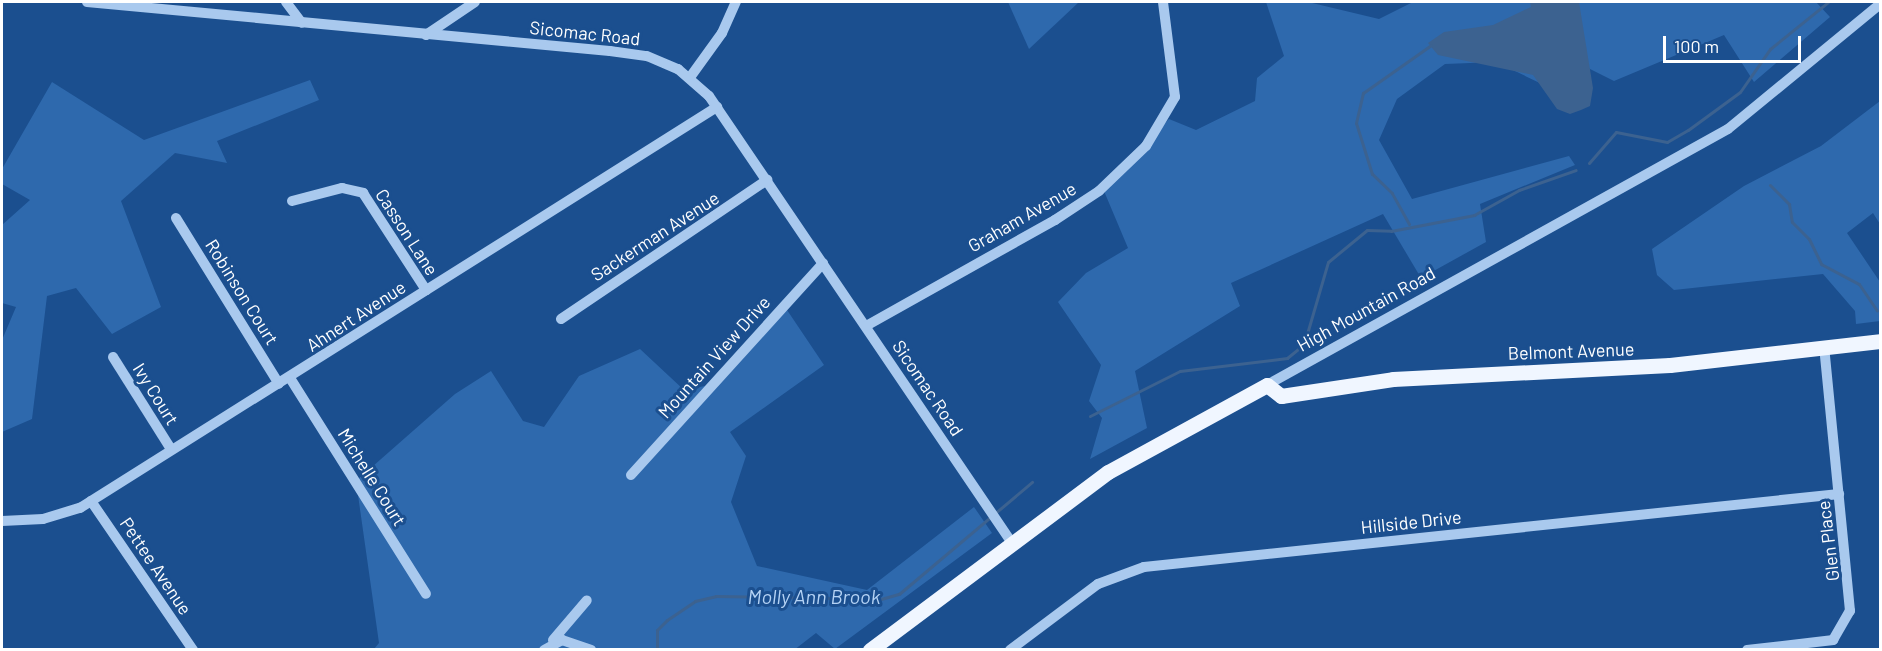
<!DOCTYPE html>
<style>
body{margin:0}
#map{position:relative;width:1882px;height:651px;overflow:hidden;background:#1b4f8f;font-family:Barlow,sans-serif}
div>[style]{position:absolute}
.green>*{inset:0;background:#2e69ad}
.water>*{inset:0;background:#3c6290}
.stream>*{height:3px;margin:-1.5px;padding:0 1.5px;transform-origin:1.5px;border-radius:1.5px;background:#3c6290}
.minor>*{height:10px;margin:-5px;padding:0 5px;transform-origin:5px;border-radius:5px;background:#a9c9ee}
.major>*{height:15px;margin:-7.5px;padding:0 7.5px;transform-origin:7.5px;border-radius:7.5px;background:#f0f6ff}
span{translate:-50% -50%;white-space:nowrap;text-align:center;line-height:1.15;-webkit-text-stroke:6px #1b4f8f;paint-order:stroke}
.street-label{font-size:18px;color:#fff}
.water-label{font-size:20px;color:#b5d3f5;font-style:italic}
.frame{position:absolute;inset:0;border:3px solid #fff;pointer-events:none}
.scale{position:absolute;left:1663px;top:36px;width:138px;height:27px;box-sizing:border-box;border:3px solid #fff;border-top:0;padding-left:8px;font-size:18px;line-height:21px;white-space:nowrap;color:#fff;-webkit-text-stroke:4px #1b4f8f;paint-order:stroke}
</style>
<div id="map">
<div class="green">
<div style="clip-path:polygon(1008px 2px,1079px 2px,1029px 49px)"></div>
<div style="clip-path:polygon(1266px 2px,1308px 2px,1379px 19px,1413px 2px,1816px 2px,1830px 17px,1754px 82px,1724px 35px,1614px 81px,1586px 67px,1567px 96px,1496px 62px,1445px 64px,1397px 99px,1379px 140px,1412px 199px,1569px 156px,1575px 165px,1480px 204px,1486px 242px,1421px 278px,1383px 214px,1231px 283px,1240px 306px,1135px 371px,1147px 428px,1090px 459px,1102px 418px,1089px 401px,1101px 365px,1058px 302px,1086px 273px,1128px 248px,1101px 184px,1169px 119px,1196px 130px,1255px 101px,1257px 78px,1284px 56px)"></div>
<div style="clip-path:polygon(310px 80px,319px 100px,217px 141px,227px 163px,175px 153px,121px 201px,161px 307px,112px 334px,76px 288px,47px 296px,32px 419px,2px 432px,2px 340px,16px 307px,2px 303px,2px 225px,30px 200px,2px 184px,2px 169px,52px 82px,144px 140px)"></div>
<div style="clip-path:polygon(1880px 101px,1880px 224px,1873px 213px,1847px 233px,1880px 282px,1880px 321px,1856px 324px,1855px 311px,1823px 274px,1674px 290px,1657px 275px,1652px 249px,1744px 186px,1821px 146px)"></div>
<div style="clip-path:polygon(785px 307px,824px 365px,730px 432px,746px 456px,731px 502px,757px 566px,867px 590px,974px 507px,992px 533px,835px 649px,816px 633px,794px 650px,374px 649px,379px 643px,356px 481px,455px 394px,491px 371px,523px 421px,544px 427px,579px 376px,640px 349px,684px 390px,710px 385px)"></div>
</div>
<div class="water">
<div style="clip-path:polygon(1530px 2px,1579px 2px,1593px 88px,1590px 106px,1581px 110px,1570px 114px,1557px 109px,1533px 75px,1438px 55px,1428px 43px,1444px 32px,1493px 25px,1531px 7px)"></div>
</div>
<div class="stream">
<div style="left:1589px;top:163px;width:41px;rotate:-48.9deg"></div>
<div style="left:1616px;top:132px;width:52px;rotate:11.1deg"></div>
<div style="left:1667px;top:142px;width:24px;rotate:-30deg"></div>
<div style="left:1688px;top:130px;width:64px;rotate:-36.2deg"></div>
<div style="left:1740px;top:92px;width:52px;rotate:-55.1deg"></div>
<div style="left:1770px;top:49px;width:75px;rotate:-39deg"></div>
<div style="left:1770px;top:185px;width:27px;rotate:45deg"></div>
<div style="left:1789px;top:204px;width:18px;rotate:81deg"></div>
<div style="left:1792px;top:222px;width:24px;rotate:45deg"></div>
<div style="left:1809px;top:239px;width:28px;rotate:64deg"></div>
<div style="left:1821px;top:264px;width:43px;rotate:27.8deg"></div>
<div style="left:1859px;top:284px;width:32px;rotate:56deg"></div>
<div style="left:1409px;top:224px;width:35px;rotate:-119deg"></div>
<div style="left:1392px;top:193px;width:28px;rotate:-136deg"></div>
<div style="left:1372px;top:174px;width:53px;rotate:-107.4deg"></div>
<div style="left:1356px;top:123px;width:31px;rotate:-77deg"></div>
<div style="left:1363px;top:93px;width:83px;rotate:-35.2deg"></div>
<div style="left:1090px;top:416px;width:101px;rotate:-26.6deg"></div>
<div style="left:1180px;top:371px;width:108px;rotate:-6.9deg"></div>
<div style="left:1287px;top:358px;width:22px;rotate:-39deg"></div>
<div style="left:1304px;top:344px;width:85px;rotate:-73.7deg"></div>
<div style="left:1328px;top:262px;width:50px;rotate:-39.4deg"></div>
<div style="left:1367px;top:230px;width:24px;rotate:2deg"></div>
<div style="left:1391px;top:231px;width:85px;rotate:-10.9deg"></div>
<div style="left:1474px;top:215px;width:51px;rotate:-29.1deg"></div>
<div style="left:1519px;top:190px;width:60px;rotate:-19.3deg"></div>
<div style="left:657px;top:650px;width:20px;rotate:-90deg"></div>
<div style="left:657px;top:630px;width:14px;rotate:-45deg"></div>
<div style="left:667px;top:620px;width:34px;rotate:-34deg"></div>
<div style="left:695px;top:601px;width:22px;rotate:-13deg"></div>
<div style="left:716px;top:596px;width:165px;rotate:1deg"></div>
<div style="left:881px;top:599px;width:19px;rotate:-16deg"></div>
<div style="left:899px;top:594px;width:174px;rotate:-40.1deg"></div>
</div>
<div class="minor">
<div style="left:87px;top:2px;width:525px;rotate:5.35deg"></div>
<div style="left:610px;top:51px;width:37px;rotate:8deg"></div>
<div style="left:647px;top:56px;width:34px;rotate:23deg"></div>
<div style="left:678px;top:69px;width:41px;rotate:41.1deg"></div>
<div style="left:709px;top:96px;width:540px;rotate:55.87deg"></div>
<div style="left:286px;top:2px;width:26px;rotate:53deg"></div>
<div style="left:426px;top:35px;width:59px;rotate:-34deg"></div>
<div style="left:691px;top:76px;width:53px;rotate:-54.2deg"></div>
<div style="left:722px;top:33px;width:34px;rotate:-66deg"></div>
<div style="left:292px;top:201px;width:52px;rotate:-14.6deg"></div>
<div style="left:342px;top:188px;width:22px;rotate:13deg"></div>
<div style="left:363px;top:193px;width:116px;rotate:57deg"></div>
<div style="left:176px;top:218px;width:195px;rotate:58.2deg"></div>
<div style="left:561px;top:319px;width:249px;rotate:-34deg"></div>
<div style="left:866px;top:326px;width:217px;rotate:-29.3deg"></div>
<div style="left:1055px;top:220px;width:53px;rotate:-33.4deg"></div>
<div style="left:1099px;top:191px;width:65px;rotate:-43.8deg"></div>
<div style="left:1146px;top:146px;width:57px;rotate:-59.4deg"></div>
<div style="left:1175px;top:97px;width:96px;rotate:-97.2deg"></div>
<div style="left:113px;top:357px;width:109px;rotate:57.8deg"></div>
<div style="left:290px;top:378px;width:255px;rotate:57.8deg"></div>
<div style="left:1267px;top:385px;width:527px;rotate:-29.04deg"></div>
<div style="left:1728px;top:129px;width:197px;rotate:-39.4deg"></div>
<div style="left:631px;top:475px;width:286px;rotate:-47.8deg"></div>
<div style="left:91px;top:501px;width:181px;rotate:55.6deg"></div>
<div style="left:2px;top:521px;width:41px;rotate:-2.8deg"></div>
<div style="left:43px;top:519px;width:39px;rotate:-17deg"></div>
<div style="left:80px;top:508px;width:753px;rotate:-32.19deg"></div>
<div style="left:553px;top:640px;width:52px;rotate:-49.6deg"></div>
<div style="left:544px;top:650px;width:21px;rotate:-29deg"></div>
<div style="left:562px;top:640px;width:31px;rotate:19deg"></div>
<div style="left:1010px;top:650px;width:110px;rotate:-36.9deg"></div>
<div style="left:1098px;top:584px;width:49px;rotate:-20.3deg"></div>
<div style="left:1144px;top:567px;width:699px;rotate:-6deg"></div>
<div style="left:1747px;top:650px;width:87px;rotate:-6.6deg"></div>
<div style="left:1833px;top:640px;width:34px;rotate:-60deg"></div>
<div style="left:1850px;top:611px;width:265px;rotate:-95.6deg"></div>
</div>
<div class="major">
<div style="left:870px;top:650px;width:297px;rotate:-36.8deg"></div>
<div style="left:1108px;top:472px;width:181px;rotate:-28.7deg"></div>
<div style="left:1267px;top:385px;width:18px;rotate:38deg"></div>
<div style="left:1281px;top:396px;width:113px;rotate:-8.6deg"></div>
<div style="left:1393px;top:379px;width:277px;rotate:-2.9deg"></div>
<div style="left:1670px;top:365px;width:211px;rotate:-6.5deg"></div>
</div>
<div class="street-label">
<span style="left:585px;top:33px;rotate:6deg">Sicomac Road</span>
<span style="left:1022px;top:217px;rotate:-30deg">Graham Avenue</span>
<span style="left:407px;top:232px;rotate:57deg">Casson Lane</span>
<span style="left:655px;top:236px;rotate:-33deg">Sackerman Avenue</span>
<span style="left:242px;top:292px;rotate:58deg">Robinson Court</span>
<span style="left:1366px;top:309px;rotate:-29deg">High Mountain Road</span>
<span style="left:356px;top:316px;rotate:-33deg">Ahnert Avenue</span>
<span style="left:1571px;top:351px;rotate:-2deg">Belmont Avenue</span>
<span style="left:714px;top:357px;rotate:-48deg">Mountain View Drive</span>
<span style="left:928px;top:388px;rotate:56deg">Sicomac Road</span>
<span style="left:156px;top:394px;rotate:58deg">Ivy Court</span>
<span style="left:372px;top:477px;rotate:58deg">Michelle Court</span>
<span style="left:1411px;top:522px;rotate:-6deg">Hillside Drive</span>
<span style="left:1828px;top:541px;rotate:-97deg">Glen Place</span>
<span style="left:156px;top:566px;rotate:56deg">Pettee Avenue</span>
</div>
<div class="water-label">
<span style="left:814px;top:596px">Molly Ann Brook</span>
</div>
<div class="frame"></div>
<div class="scale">100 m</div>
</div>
